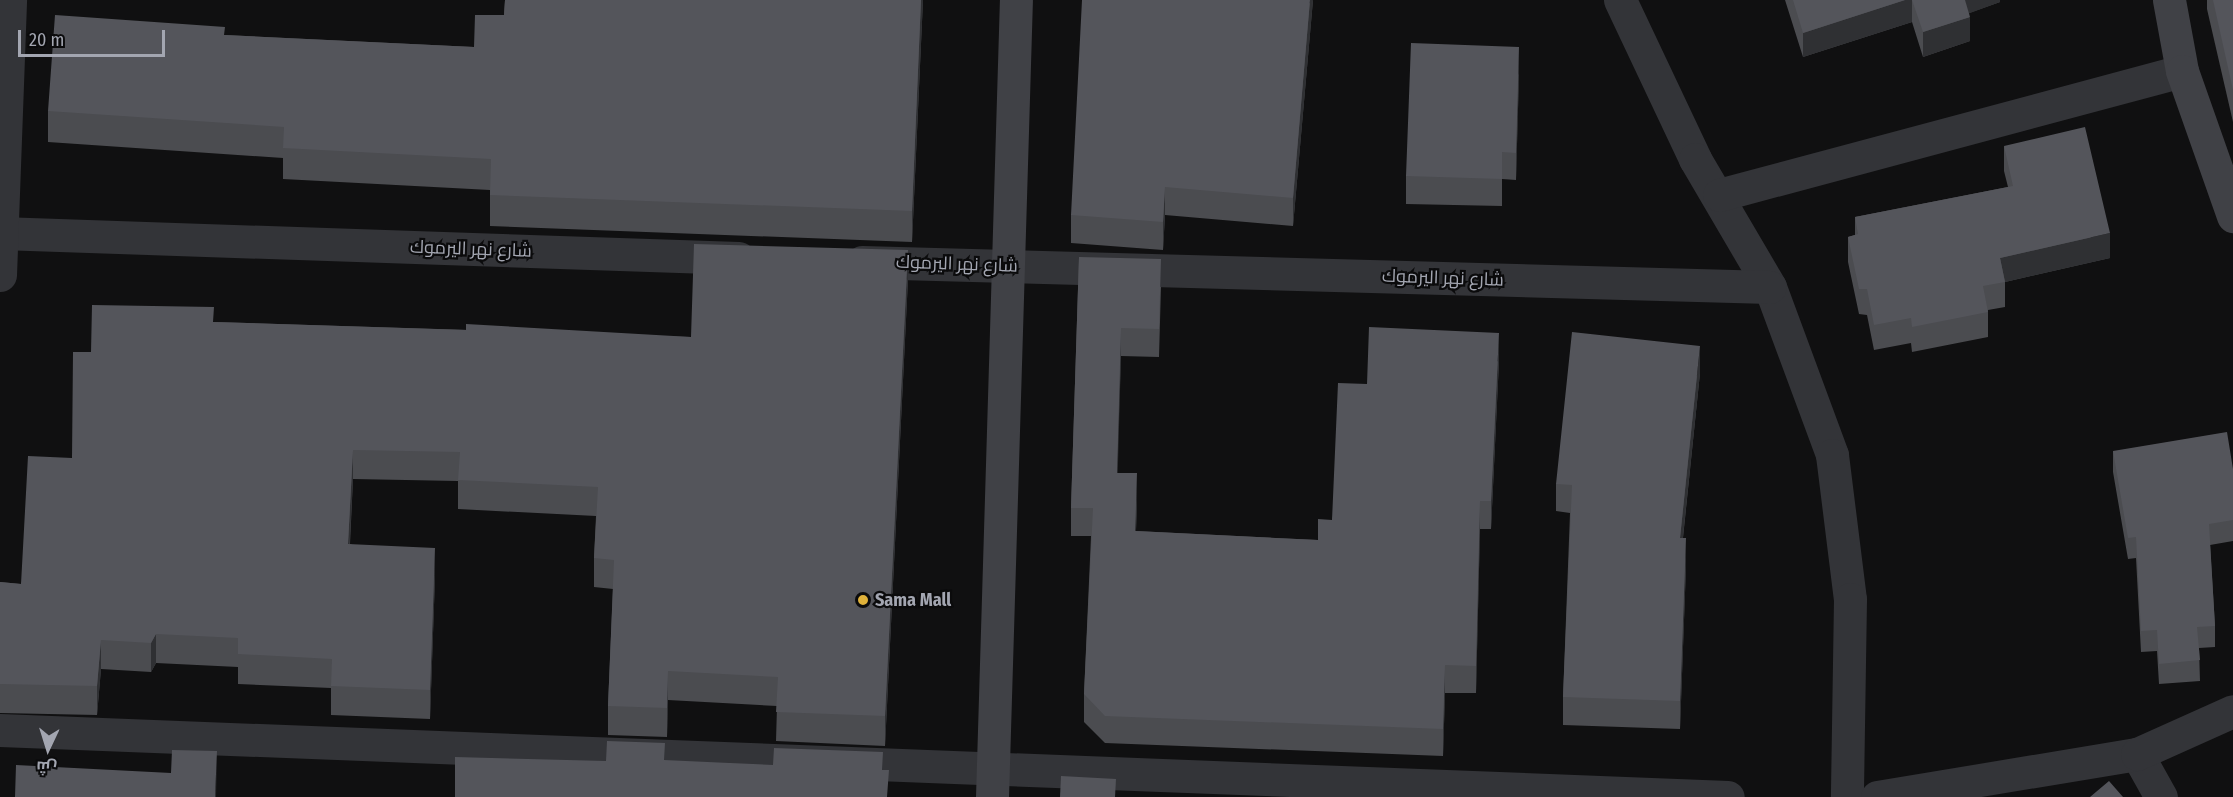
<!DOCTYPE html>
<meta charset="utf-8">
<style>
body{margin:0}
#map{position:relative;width:2233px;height:797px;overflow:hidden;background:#101011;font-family:"Fira Sans Condensed",Cairo,sans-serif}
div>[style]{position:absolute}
.street>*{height:33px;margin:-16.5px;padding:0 16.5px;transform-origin:16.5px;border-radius:16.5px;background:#333438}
.secondary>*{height:33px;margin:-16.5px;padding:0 16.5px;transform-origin:16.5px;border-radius:16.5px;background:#404146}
.wall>*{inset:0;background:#4b4c50}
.shaded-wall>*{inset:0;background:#2f3033}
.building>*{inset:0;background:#54555b}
.dots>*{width:16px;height:16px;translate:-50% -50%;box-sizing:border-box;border:3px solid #0b0b0c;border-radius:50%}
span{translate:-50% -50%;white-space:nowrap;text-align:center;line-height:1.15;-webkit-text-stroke:4.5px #0b0b0c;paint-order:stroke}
.street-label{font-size:18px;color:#a3a6b1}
.poi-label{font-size:18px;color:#a3a6b1;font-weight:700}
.left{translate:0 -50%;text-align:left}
.north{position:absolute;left:18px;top:719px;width:60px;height:60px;-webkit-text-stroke:4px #0b0b0c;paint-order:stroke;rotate:184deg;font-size:16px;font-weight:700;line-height:24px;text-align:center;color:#a3a6b1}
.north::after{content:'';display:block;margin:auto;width:21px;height:27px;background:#a3a6b1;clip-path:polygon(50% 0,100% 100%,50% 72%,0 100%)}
.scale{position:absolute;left:18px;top:30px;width:147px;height:27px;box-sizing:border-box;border:3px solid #a3a6b1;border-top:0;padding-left:8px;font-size:18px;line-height:21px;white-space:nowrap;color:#a3a6b1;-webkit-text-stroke:4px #0b0b0c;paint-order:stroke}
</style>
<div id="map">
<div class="street">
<div style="left:1620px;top:0;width:176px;rotate:64.7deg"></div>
<div style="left:1695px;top:159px;width:148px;rotate:59.6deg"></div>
<div style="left:1770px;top:287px;width:179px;rotate:69.7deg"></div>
<div style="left:1832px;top:455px;width:145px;rotate:82.9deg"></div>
<div style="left:1850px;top:599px;width:198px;rotate:90.9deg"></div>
<div style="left:1719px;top:195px;width:479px;rotate:-15deg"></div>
<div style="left:0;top:233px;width:739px;rotate:1.94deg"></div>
<div style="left:862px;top:262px;width:908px;rotate:1.58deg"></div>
<div style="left:0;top:275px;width:275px;rotate:-87.9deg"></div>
<div style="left:0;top:730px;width:1729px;rotate:2.22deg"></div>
<div style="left:2137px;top:754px;width:49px;rotate:60.8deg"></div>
<div style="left:1877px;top:797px;width:264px;rotate:-9.4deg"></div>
<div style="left:2137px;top:754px;width:105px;rotate:-24.1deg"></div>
</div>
<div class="secondary">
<div style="left:2169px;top:0;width:72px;rotate:79.6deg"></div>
<div style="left:2182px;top:71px;width:154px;rotate:70.6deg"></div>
<div style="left:992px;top:797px;width:797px;rotate:-88.28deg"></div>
</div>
<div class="wall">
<div style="clip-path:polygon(505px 0,923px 0,912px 242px,490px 226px,490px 190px,283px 179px,283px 158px,48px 142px,48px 111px,225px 35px,474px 47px,504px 15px)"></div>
<div style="clip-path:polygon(1313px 0,1293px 226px,1165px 215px,1163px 250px,1071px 243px,1071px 215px)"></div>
<div style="clip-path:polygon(1785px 0,2000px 0,2000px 2px,1969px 13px,1970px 41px,1923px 57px,1912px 22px,1803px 57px)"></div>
<div style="clip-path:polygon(2207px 0,2233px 0,2233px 122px,2207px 9px)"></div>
<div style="clip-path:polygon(1519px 74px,1516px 180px,1502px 179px,1502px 206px,1406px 204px,1406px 176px)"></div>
<div style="clip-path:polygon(2004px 146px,2110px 258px,2005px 282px,2005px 307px,1988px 310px,1988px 337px,1912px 352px,1911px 343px,1874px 350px,1867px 315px,1859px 314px,1848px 262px,1848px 237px,1855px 235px,1855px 217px,2008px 187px,2004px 171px)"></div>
<div style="clip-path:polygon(1079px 257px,1161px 287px,1159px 357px,1121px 356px,1117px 473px,1137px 501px,1136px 531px,1318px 540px,1332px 520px,1367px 384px,1499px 361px,1491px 529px,1480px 529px,1476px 693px,1445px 693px,1443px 756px,1105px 743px,1084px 722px,1084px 694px,1091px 536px,1071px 536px,1071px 508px)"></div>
<div style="clip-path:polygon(908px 279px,885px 746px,776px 741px,777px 706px,668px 700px,667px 737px,608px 735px,608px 706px,613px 589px,594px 587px,594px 558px,596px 516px,458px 509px,458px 481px,353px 479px,350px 544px,435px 577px,430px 719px,331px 715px,331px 688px,238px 684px,238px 667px,156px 663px,151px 672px,101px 669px,97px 715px,0 713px,0 582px,21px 584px,72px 458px,91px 352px,214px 322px,691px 337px)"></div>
<div style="clip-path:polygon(1700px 373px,1683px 538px,1686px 566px,1680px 729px,1563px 725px,1563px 697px,1570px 513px,1556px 511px,1556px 484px)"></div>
<div style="clip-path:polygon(2113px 451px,2233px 469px,2233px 541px,2210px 545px,2215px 626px,2215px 647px,2199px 648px,2200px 681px,2159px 684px,2157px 651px,2141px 652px,2136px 558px,2128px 559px,2113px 472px)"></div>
</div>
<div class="shaded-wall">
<div style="clip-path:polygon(921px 0,923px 0,912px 242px,912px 211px)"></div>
<div style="clip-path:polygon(1310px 0,1313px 0,1293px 226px,1293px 198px)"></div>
<div style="clip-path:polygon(1905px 0,1912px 0,1912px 22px,1803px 57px,1803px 33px)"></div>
<div style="clip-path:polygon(1962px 0,2000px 0,2000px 2px,1962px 16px)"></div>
<div style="clip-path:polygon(1970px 17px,1970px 41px,1923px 57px,1923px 32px)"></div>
<div style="clip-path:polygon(1519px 47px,1519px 74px,1516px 180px,1516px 153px)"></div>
<div style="clip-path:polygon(1165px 187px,1165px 215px,1163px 250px,1163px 222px)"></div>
<div style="clip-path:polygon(2110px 233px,2110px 258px,2005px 282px,2000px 258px)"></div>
<div style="clip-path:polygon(908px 250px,908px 279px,885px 746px,885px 716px)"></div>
<div style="clip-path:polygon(1121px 328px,1121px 356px,1117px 500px,1117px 473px)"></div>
<div style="clip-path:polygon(1499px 333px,1499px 361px,1491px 529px,1491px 501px)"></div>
<div style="clip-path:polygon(1700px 346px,1700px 373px,1680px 565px,1680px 538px)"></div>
<div style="clip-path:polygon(353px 450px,353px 479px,348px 574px,348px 544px)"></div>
<div style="clip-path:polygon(1137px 473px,1137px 501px,1135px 559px,1135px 531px)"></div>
<div style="clip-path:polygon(1480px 501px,1480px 529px,1476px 693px,1476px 666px)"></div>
<div style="clip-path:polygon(1686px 538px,1686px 566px,1680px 729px,1680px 701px)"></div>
<div style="clip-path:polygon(435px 548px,435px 577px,430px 719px,430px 690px)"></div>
<div style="clip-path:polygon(156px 634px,156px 663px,151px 672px,151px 643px)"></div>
<div style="clip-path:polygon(101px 640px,101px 669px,97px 715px,97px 686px)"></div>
<div style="clip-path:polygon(1445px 665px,1445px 693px,1443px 756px,1443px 729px)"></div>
<div style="clip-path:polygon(668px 671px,668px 700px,667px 737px,667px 708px)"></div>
<div style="clip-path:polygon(217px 751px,216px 797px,215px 797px)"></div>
</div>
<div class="building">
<div style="clip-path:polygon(505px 0,921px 0,912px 211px,490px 195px,491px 159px,283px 148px,284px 127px,48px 111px,55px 15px,225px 27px,224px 35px,474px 47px,475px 15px,504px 15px)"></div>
<div style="clip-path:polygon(1082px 0,1310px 0,1293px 198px,1165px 187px,1163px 222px,1071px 215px)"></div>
<div style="clip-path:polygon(1793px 0,1905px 0,1803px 33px)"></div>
<div style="clip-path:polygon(1912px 0,1965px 0,1970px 17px,1923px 32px)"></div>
<div style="clip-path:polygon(2213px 0,2233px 0,2233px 90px)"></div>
<div style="clip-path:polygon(1411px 43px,1519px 47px,1516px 153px,1502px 152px,1502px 179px,1406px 176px)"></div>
<div style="clip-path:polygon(2085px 127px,2110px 233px,2000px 258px,2005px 282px,1983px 286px,1988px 312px,1912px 327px,1911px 318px,1874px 325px,1867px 289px,1859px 289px,1848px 237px,1858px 234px,1855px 217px,2013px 186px,2004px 146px)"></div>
<div style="clip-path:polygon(694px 244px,908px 250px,885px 716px,776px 712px,778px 677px,668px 671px,667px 708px,608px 706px,614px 560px,594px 558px,598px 487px,458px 480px,460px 452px,353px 450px,348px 544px,435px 548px,430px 690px,331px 686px,332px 659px,238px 654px,238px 638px,156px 634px,151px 643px,101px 640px,97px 686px,0 684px,0 582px,21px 584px,28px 456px,72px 458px,73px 352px,91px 352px,92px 305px,214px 307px,213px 322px,466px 330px,466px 324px,691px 337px)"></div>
<div style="clip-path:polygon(1079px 257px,1161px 259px,1159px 329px,1121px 328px,1117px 473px,1137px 473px,1135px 531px,1318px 540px,1318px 519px,1332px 520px,1338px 383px,1367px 384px,1369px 327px,1499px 333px,1491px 501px,1480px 501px,1476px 666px,1445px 665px,1443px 729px,1105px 716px,1084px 694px,1093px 508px,1071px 508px)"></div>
<div style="clip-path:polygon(1572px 332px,1700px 346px,1680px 538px,1686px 538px,1680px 701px,1563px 697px,1572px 485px,1556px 484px)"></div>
<div style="clip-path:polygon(2227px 432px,2233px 469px,2233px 520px,2209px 524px,2215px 626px,2197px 627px,2200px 660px,2159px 664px,2157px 630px,2141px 631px,2136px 537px,2128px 538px,2113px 451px)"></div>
<div style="clip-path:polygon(607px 741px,665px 743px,664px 760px,773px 765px,774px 748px,883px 752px,882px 770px,889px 770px,887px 797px,455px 797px,455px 757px,606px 761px)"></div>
<div style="clip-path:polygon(172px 750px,217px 751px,215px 797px,15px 797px,16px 765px,171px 773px)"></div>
<div style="clip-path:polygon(1061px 776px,1116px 779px,1115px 797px,1060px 797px)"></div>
<div style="clip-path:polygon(2109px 781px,2123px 797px,2090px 797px)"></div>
</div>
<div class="dots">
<div style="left:863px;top:600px;background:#dfb13a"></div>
</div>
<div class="street-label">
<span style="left:471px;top:249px;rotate:2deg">شارع نهر اليرموك</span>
<span style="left:957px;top:264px;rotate:2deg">شارع نهر اليرموك</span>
<span style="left:1443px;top:278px;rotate:2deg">شارع نهر اليرموك</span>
</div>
<div class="poi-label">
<span class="left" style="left:875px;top:600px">Sama Mall</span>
</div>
<div class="north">ش</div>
<div class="scale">20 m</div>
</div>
